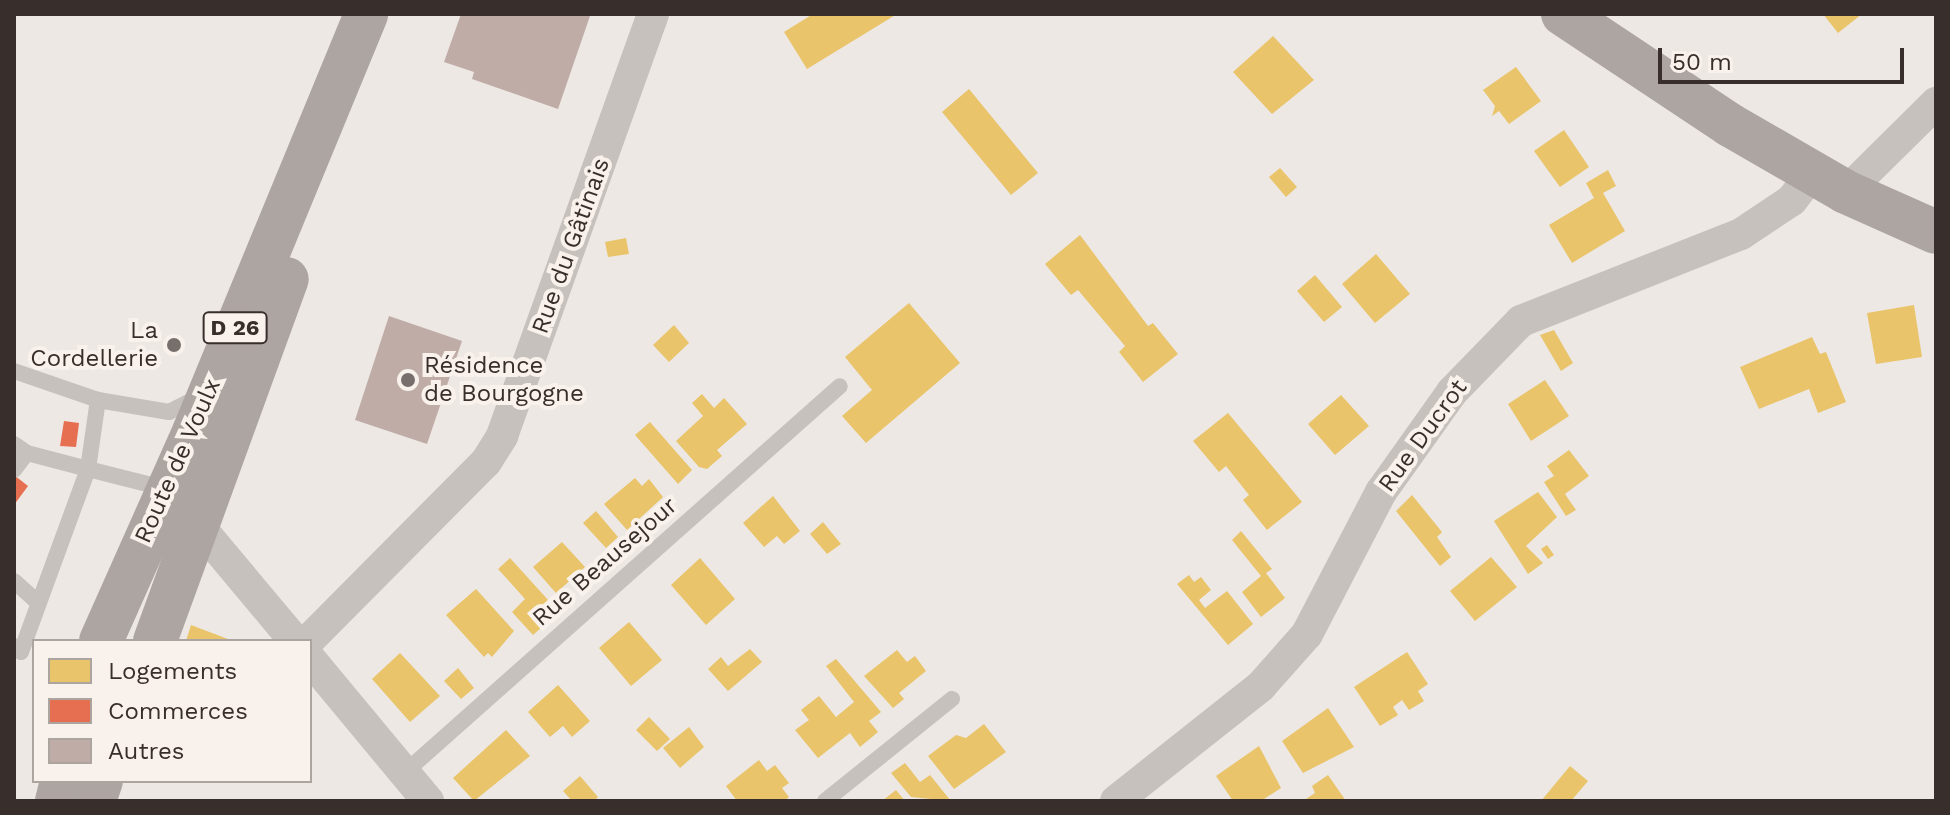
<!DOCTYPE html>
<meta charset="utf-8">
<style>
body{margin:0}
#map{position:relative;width:1950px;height:815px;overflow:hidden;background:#ede8e4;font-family:"Work Sans",sans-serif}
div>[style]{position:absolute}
.homes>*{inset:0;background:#e9c46a}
.shops>*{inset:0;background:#e76f51}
.building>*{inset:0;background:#bfaca7}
.lane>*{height:16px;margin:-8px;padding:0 8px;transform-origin:8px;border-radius:8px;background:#c7c1bd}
.street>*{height:32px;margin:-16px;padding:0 16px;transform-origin:16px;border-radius:16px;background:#c7c1bd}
.primary>*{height:44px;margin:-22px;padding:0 22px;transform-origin:22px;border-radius:22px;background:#aca5a2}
.dots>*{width:22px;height:22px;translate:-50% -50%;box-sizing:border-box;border:4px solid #f9f2ec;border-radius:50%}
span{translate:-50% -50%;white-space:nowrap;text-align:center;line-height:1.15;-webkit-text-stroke:8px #f9f2ec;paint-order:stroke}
.shield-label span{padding:2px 6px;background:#f9f2ec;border:2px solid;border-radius:6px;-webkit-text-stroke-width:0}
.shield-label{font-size:22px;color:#382e2b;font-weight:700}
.street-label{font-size:24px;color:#382e2b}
.poi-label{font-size:24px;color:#382e2b}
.right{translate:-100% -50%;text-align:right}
.left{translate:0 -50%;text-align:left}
.frame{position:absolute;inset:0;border:16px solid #382e2b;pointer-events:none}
.legend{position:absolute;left:32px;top:639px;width:280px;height:144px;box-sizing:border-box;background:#f9f2ec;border:2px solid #aca49f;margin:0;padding:10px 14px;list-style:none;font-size:24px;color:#382e2b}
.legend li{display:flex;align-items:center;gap:16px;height:40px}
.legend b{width:40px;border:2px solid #aca49f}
.scale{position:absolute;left:1658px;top:48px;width:246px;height:36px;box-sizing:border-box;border:4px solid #382e2b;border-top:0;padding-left:10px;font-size:24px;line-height:28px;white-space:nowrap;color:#382e2b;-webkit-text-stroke:6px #f9f2ec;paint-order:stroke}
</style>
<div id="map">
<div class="homes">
<div style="clip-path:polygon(813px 14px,897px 14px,807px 69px,784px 32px)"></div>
<div style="clip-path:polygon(1823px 14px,1862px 14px,1838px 33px)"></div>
<div style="clip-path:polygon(1273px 36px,1314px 80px,1272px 114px,1233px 72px)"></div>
<div style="clip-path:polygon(1516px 67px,1541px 101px,1509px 124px,1499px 111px,1492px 116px,1495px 106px,1483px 90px)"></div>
<div style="clip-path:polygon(969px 89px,1038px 173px,1011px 195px,942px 112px)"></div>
<div style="clip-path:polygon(1564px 130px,1589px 167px,1560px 187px,1534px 151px)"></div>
<div style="clip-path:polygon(1280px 168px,1297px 187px,1286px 197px,1269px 177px)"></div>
<div style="clip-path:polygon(1608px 170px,1616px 186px,1603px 193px,1625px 231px,1572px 263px,1549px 225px,1594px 198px,1586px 183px)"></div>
<div style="clip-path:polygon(1080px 235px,1148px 326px,1153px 323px,1178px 354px,1143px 382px,1119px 352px,1125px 346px,1078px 290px,1071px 295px,1045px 264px)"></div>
<div style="clip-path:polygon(626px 238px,629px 254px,608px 257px,605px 242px)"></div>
<div style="clip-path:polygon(1376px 254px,1410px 294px,1375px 323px,1342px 284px)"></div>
<div style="clip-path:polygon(1315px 275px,1342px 307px,1324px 322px,1297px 291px)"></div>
<div style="clip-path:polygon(909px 303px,960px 363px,866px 443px,842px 416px,872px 390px,845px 357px)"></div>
<div style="clip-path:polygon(1914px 305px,1922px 357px,1876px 364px,1867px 313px)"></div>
<div style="clip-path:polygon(674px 325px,689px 343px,669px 362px,653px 345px)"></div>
<div style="clip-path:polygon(1554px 330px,1573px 363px,1561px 371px,1540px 335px)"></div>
<div style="clip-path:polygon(1812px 337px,1820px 354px,1826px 352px,1846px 402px,1818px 413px,1809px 389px,1759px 409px,1740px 367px)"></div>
<div style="clip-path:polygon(1545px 380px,1569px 416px,1531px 441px,1508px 404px)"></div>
<div style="clip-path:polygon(702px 394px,714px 408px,724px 398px,747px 424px,717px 450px,722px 456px,707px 469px,699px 467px,676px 441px,703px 416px,692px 403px)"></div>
<div style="clip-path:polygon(1341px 395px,1369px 426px,1335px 455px,1308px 424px)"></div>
<div style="clip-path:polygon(1228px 413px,1302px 502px,1267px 530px,1243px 500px,1249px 495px,1226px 466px,1219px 472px,1193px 441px)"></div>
<div style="clip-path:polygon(650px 422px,692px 470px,678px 484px,635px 435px)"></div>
<div style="clip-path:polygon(1569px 450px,1589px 476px,1565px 494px,1576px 510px,1566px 516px,1544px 482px,1554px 476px,1547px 466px)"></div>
<div style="clip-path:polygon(635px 478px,642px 486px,649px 479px,663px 497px,627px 530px,604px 504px)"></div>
<div style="clip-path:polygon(1538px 492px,1557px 517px,1526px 546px,1543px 563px,1528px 574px,1494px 521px)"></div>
<div style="clip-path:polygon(1412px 495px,1442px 532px,1437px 537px,1451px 557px,1440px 566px,1396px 511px)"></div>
<div style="clip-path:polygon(773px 496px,800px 531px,784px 544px,777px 536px,764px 547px,743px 523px)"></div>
<div style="clip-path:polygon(596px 511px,618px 537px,606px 548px,583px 523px)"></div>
<div style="clip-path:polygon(823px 522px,841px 544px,827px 554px,810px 534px)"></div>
<div style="clip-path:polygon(1241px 531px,1272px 569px,1266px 573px,1285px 598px,1261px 617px,1242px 592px,1261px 576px,1232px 540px)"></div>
<div style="clip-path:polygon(562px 542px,585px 567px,556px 593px,533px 567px)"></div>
<div style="clip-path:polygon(1547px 545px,1554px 555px,1548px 559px,1541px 549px)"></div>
<div style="clip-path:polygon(1491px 557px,1517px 587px,1475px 621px,1450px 591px)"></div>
<div style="clip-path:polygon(510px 558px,559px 612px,533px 635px,512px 612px,525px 599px,498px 569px)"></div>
<div style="clip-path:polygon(700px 558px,735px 599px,706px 625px,671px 585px)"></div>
<div style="clip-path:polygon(1189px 575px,1194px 582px,1201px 577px,1211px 590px,1199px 600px,1205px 608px,1227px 591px,1253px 624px,1228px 645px,1177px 584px)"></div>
<div style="clip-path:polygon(476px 589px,514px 631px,492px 657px,488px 653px,484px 657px,446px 615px)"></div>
<div style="clip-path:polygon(629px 622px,662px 660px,631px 686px,599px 648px)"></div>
<div style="clip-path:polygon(191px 625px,233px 641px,186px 641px)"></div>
<div style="clip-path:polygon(750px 649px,762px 662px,728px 691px,708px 669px,721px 657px,728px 666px)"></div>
<div style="clip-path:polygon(897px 650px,907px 662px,915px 656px,926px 671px,899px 693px,904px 699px,893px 708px,864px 676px)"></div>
<div style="clip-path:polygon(1407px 652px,1428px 684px,1418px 691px,1424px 701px,1409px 710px,1402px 700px,1393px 707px,1398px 715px,1380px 726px,1354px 687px)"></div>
<div style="clip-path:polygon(400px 653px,440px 696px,410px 722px,372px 679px)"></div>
<div style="clip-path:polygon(836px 659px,881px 712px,869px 721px,878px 732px,860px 747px,850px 733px,818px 758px,795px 730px,809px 720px,801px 710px,819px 696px,836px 717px,854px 702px,826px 666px)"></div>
<div style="clip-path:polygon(458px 668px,474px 688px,461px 699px,444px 681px)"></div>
<div style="clip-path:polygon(558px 685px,590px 721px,572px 737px,563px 726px,550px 737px,528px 712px)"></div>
<div style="clip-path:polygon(1328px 708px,1354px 747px,1303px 773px,1282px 741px)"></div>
<div style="clip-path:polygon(649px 717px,670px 739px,657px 751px,636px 730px)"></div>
<div style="clip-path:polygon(984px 724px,1006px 752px,954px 789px,928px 756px,956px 735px,966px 738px)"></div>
<div style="clip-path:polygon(689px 727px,704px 747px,680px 768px,663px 748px)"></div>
<div style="clip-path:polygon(506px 730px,530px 756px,474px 801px,453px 778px)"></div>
<div style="clip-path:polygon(1259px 746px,1281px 788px,1261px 801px,1233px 801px,1216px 776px)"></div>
<div style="clip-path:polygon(759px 760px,767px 771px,775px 765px,789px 783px,782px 788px,789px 797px,784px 801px,737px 801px,726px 786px)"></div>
<div style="clip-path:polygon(905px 763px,920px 782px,930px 775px,951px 801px,911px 797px,891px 773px)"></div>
<div style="clip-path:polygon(1570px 766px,1588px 781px,1571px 801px,1541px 801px)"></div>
<div style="clip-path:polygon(1328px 775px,1346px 801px,1303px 801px,1315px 793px,1312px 786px)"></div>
<div style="clip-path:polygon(580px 776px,598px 797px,594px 801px,572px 801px,563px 791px)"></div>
<div style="clip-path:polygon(896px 790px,905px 801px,882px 801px)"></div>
</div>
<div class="shops">
<div style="clip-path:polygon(64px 421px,79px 423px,76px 447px,60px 446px)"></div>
<div style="clip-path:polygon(14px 475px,28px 486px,14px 505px)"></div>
</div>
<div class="building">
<div style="clip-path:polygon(461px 14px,590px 16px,558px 109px,472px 79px,474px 72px,444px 62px)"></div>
<div style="clip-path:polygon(389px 316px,462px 341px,427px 444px,355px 420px)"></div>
</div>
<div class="lane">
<div style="left:14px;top:371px;width:89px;rotate:19deg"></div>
<div style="left:98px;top:400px;width:72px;rotate:9.6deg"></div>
<div style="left:169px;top:412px;width:33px;rotate:-27deg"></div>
<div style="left:14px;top:444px;width:16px;rotate:35deg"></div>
<div style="left:27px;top:453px;width:63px;rotate:14.7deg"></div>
<div style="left:88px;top:469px;width:70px;rotate:-81.8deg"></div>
<div style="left:14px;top:470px;width:21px;rotate:-53deg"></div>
<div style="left:14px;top:581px;width:31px;rotate:42deg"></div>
<div style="left:14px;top:646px;width:9px;rotate:41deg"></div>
<div style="left:21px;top:652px;width:195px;rotate:-69.9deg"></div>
<div style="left:88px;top:469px;width:81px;rotate:14.2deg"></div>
<div style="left:403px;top:774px;width:584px;rotate:-41.6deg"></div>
<div style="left:825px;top:801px;width:163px;rotate:-38.8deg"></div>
</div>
<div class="street">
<div style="left:1846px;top:192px;width:127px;rotate:-44.7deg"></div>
<div style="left:197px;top:524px;width:153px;rotate:50.1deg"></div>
<div style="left:308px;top:641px;width:252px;rotate:-45.2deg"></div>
<div style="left:486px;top:462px;width:31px;rotate:-58deg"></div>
<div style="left:502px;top:436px;width:448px;rotate:-70.3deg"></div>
<div style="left:310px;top:659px;width:185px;rotate:50.3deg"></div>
<div style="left:1116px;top:801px;width:185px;rotate:-38.4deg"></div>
<div style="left:1261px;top:686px;width:69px;rotate:-48.5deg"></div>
<div style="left:1307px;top:634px;width:160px;rotate:-62.5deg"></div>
<div style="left:1381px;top:492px;width:123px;rotate:-54.6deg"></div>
<div style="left:1452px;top:392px;width:99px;rotate:-45.8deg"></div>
<div style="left:1521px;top:321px;width:237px;rotate:-21.6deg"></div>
<div style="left:1741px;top:234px;width:61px;rotate:-33.7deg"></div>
<div style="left:1792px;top:200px;width:34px;rotate:-53deg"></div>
</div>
<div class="primary">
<div style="left:1563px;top:14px;width:201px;rotate:33.6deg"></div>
<div style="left:1730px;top:125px;width:134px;rotate:30deg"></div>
<div style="left:1846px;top:192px;width:98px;rotate:24deg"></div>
<div style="left:101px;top:641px;width:229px;rotate:-66deg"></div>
<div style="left:194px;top:432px;width:452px;rotate:-67.6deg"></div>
<div style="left:155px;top:641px;width:385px;rotate:-70deg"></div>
<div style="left:57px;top:801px;width:21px;rotate:-76deg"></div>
<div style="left:94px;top:801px;width:21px;rotate:-71deg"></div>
</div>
<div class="dots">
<div style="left:174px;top:345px;background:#776f6c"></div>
<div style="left:408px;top:380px;background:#776f6c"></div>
</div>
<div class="shield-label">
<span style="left:235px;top:328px">D 26</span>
</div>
<div class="street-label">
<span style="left:571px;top:246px;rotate:-70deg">Rue du Gâtinais</span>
<span style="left:1423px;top:436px;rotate:-54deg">Rue Ducrot</span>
<span style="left:178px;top:461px;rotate:-66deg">Route de Voulx</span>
<span style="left:605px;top:562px;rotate:-41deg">Rue Beausejour</span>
</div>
<div class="poi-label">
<span class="right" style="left:158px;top:345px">La<br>Cordellerie</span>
<span class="left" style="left:424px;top:380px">Résidence<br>de Bourgogne</span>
</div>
<div class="frame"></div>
<ul class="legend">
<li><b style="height:22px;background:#e9c46a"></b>Logements</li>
<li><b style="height:22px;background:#e76f51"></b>Commerces</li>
<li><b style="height:22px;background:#bfaca7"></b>Autres</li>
</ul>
<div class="scale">50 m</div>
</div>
